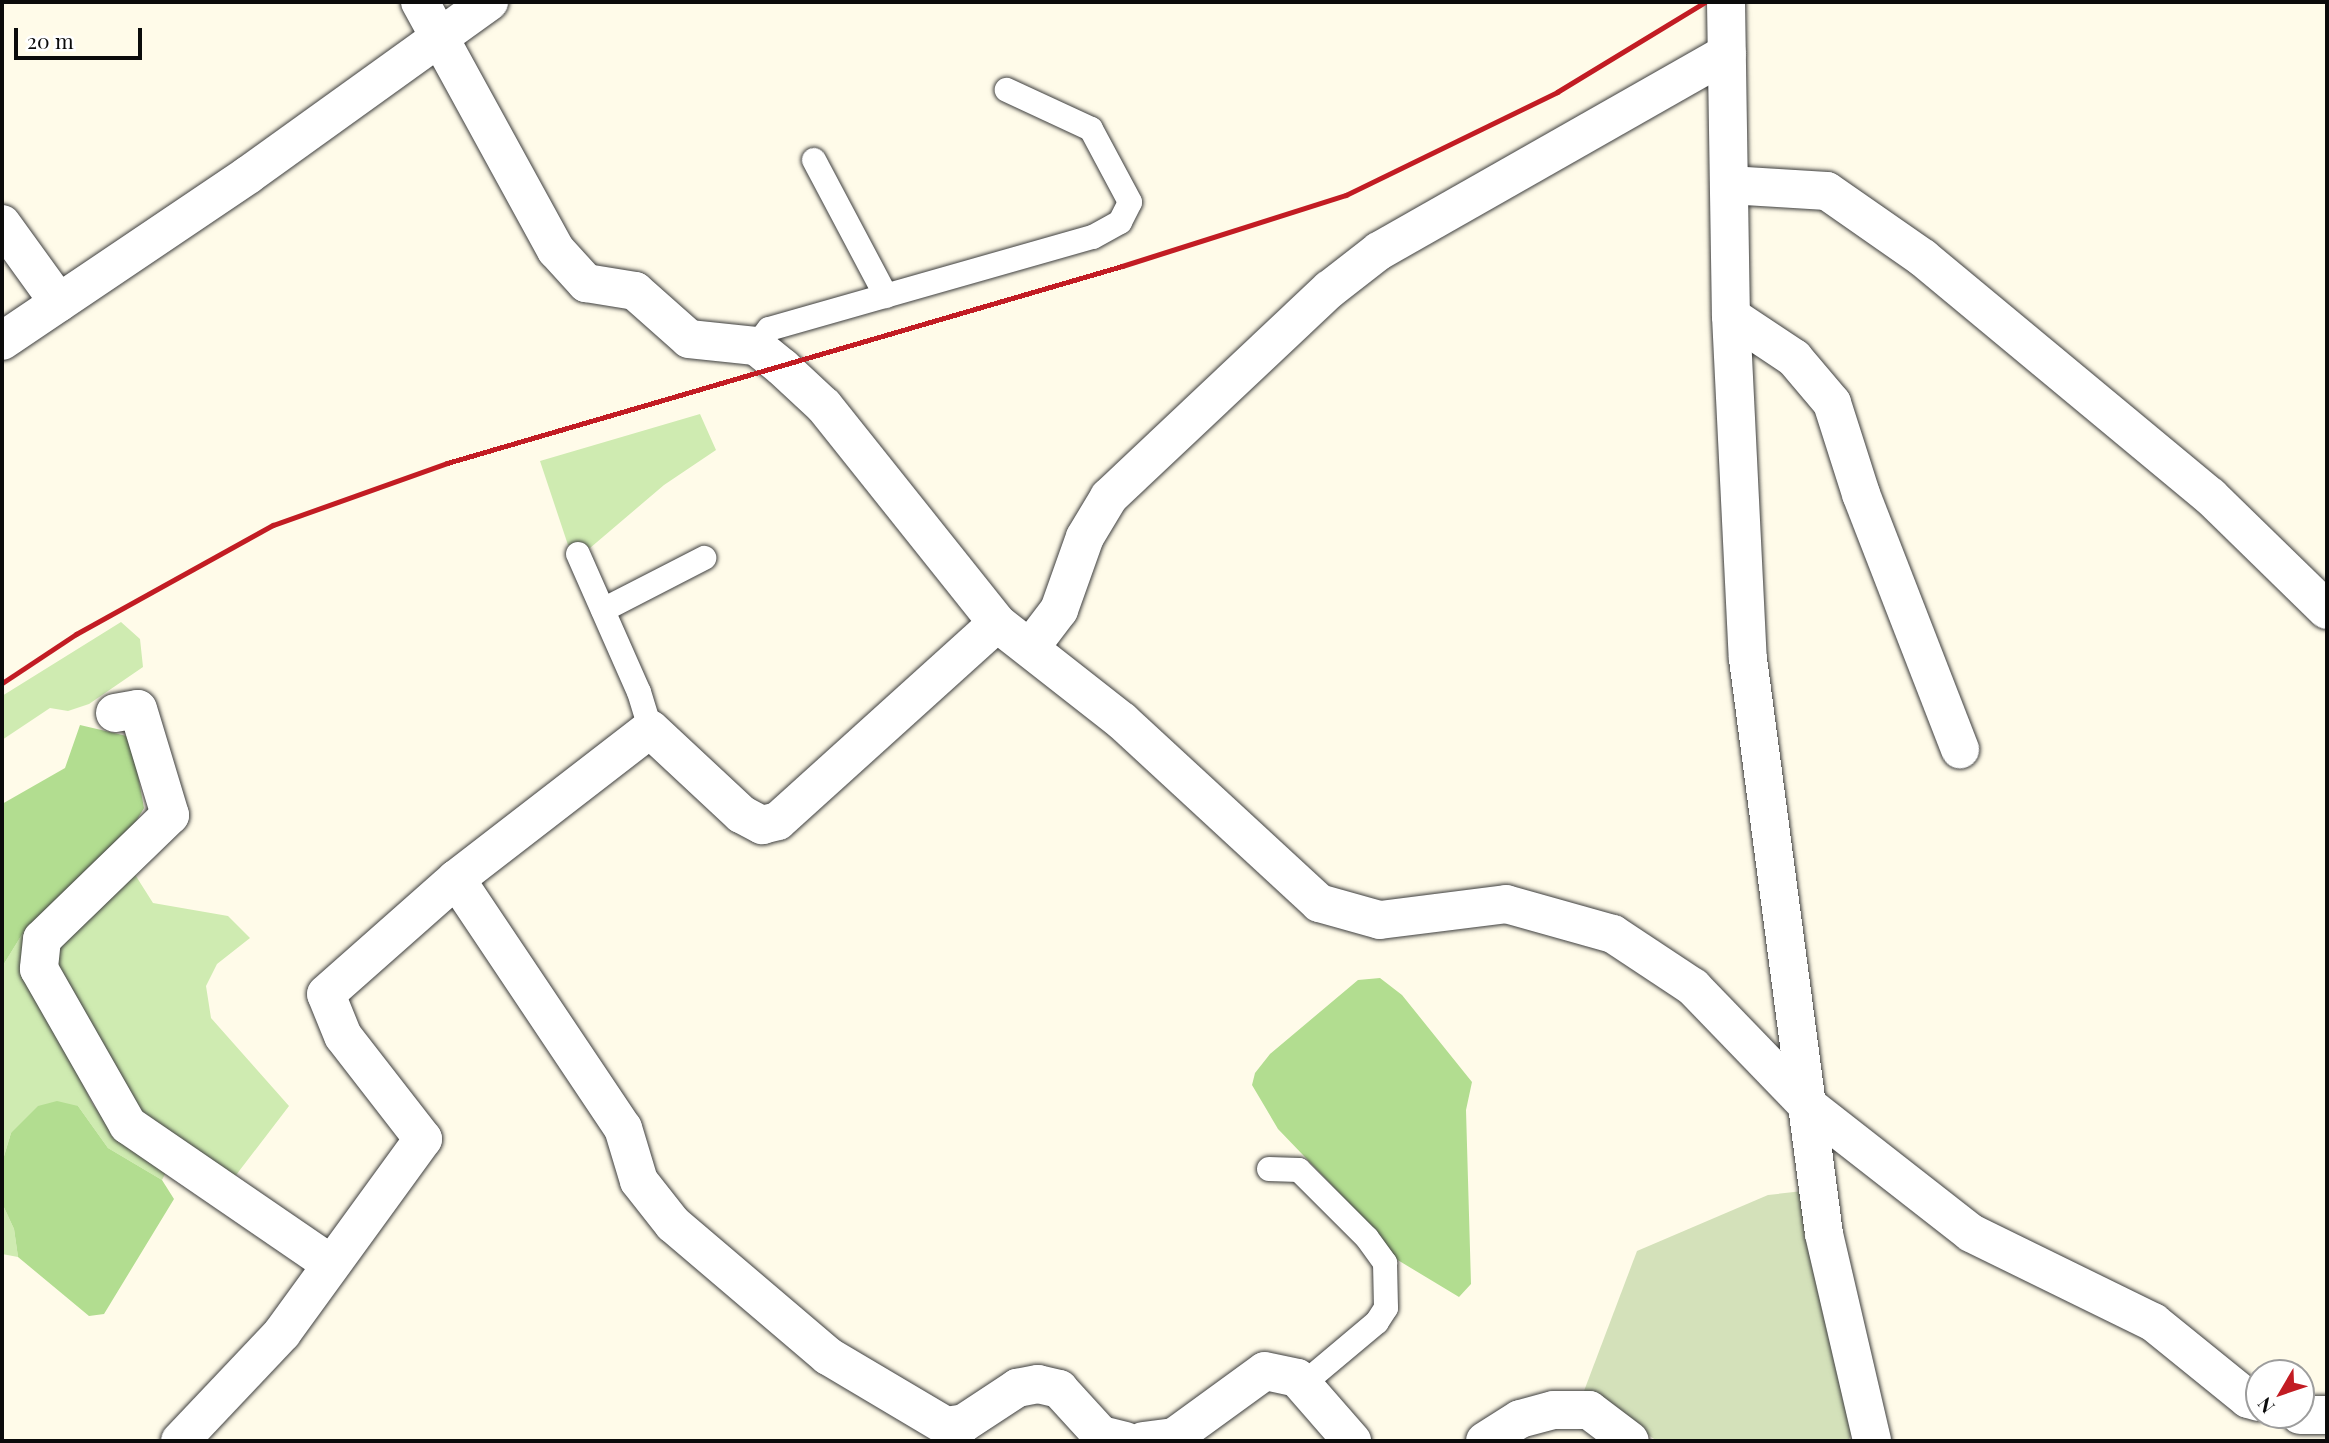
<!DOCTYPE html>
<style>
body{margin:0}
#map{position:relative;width:2329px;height:1443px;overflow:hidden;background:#fffbe9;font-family:"Playfair Display",serif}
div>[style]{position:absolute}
.green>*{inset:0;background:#cfebb1}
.forest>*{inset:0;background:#b2dd90}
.cemetery>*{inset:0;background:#d4e1ba}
.roads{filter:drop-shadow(0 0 2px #3e3e3e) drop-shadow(0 0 2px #3e3e3e)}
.lane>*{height:24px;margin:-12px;padding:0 12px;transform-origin:12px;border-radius:12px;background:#fff}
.street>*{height:38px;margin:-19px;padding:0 19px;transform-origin:19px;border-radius:19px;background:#fff}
.rail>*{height:5px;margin:-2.5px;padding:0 2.5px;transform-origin:2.5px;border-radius:2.5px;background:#c21c23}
span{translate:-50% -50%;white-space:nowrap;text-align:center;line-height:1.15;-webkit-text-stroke:7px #fff;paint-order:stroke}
.frame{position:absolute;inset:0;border:4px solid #0b0b0b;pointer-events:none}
.north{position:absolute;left:2245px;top:1359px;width:70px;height:70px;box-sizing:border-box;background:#fff;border:2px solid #9d9d9d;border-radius:50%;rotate:231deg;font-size:19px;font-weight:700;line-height:28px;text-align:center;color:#0b0b0b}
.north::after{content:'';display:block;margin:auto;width:24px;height:32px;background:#c21c23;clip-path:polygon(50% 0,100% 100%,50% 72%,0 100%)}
.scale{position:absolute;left:14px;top:28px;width:128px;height:32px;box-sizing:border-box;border:4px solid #0b0b0b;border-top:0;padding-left:9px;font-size:21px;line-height:24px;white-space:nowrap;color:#0b0b0b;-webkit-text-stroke:5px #fff;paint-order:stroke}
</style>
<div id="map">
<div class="green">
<div style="clip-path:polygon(700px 414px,716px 450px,664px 485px,590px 548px,568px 545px,540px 461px)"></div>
<div style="clip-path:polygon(121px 622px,140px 639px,143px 667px,89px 704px,68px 711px,50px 708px,2px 740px,2px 696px)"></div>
<div style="clip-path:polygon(134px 873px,153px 903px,228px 916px,250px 938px,217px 964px,206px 986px,211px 1018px,289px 1106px,233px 1179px,139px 1113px,52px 972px,54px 950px)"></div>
<div style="clip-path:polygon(26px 928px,29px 972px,93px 1105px,120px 1136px,167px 1170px,162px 1180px,108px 1148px,78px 1106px,11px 1133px,2px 1163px,2px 967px)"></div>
<div style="clip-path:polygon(2px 1203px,14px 1229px,18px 1257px,2px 1254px)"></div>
</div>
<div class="forest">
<div style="clip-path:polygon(80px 725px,131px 737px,144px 808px,123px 843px,26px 928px,2px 967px,2px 804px,65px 768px)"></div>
<div style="clip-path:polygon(1380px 978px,1402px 995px,1472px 1082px,1466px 1110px,1471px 1284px,1459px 1297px,1396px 1259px,1378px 1233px,1278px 1129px,1252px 1085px,1255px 1073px,1270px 1054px,1358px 980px)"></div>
<div style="clip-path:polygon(57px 1101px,78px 1106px,108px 1148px,162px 1180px,174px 1199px,104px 1314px,89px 1316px,18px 1257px,14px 1229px,2px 1203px,2px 1163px,11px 1133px,38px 1106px)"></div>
</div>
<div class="cemetery">
<div style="clip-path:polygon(1803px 1191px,1853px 1431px,1848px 1441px,1657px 1441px,1584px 1391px,1637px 1251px,1768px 1195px)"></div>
</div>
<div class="roads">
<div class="lane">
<div style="left:814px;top:160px;width:154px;rotate:62.1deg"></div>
<div style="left:756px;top:346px;width:21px;rotate:-53deg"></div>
<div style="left:769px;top:329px;width:337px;rotate:-15.9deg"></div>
<div style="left:1093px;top:237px;width:31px;rotate:-29deg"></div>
<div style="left:1120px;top:222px;width:22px;rotate:-63deg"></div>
<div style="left:1130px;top:202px;width:83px;rotate:-118.1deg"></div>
<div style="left:1091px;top:129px;width:93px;rotate:-155.1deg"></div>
<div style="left:578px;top:554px;width:151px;rotate:66.2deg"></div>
<div style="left:639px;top:692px;width:39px;rotate:73deg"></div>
<div style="left:603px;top:610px;width:114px;rotate:-27.2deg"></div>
<div style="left:1269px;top:1169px;width:30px;rotate:2deg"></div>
<div style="left:1299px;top:1170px;width:96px;rotate:45deg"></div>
<div style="left:1367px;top:1238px;width:31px;rotate:54deg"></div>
<div style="left:1385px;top:1263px;width:45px;rotate:88.7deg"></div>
<div style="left:1386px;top:1308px;width:17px;rotate:123deg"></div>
<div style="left:1377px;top:1322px;width:97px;rotate:140deg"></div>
</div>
<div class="street">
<div style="left:420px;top:2px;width:283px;rotate:61.3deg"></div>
<div style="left:556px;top:250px;width:45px;rotate:47.7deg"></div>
<div style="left:586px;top:283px;width:50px;rotate:9.3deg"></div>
<div style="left:635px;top:291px;width:72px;rotate:41.6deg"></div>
<div style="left:689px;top:339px;width:67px;rotate:6deg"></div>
<div style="left:756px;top:346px;width:33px;rotate:39deg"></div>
<div style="left:782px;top:367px;width:57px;rotate:42.9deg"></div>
<div style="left:824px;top:406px;width:278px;rotate:51.4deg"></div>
<div style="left:997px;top:623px;width:159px;rotate:38.1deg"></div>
<div style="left:1122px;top:721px;width:268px;rotate:42.7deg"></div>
<div style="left:1319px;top:903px;width:63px;rotate:15.6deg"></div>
<div style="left:1380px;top:920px;width:127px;rotate:-7.2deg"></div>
<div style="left:1506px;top:904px;width:111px;rotate:15.7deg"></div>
<div style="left:1613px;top:934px;width:96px;rotate:33.5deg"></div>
<div style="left:1693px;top:987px;width:163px;rotate:46deg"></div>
<div style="left:1806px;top:1104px;width:209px;rotate:38deg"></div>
<div style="left:1971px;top:1233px;width:203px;rotate:26.1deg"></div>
<div style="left:2153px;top:1322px;width:122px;rotate:39deg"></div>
<div style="left:2248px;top:1399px;width:11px;rotate:15deg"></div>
<div style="left:1726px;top:2px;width:314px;rotate:89.1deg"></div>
<div style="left:1731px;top:316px;width:343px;rotate:87.2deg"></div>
<div style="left:1748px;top:659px;width:580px;rotate:82.47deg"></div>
<div style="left:1824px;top:1234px;width:212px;rotate:76.9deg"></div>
<div style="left:1729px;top:185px;width:98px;rotate:3.5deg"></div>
<div style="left:1827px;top:191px;width:117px;rotate:34.9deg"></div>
<div style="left:1923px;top:258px;width:373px;rotate:39.7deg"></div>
<div style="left:2210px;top:496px;width:163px;rotate:44.3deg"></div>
<div style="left:2px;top:224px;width:97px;rotate:54.2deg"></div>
<div style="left:1731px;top:316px;width:76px;rotate:33.7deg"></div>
<div style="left:1794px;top:358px;width:59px;rotate:49.8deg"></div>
<div style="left:1832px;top:403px;width:96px;rotate:72.3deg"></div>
<div style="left:1861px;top:494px;width:274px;rotate:68.8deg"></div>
<div style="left:2px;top:341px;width:297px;rotate:-34deg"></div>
<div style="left:248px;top:175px;width:297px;rotate:-35.7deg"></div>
<div style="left:1030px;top:648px;width:48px;rotate:-52.7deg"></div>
<div style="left:1059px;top:610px;width:77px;rotate:-70.4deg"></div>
<div style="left:1085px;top:537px;width:47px;rotate:-59deg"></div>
<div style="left:1109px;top:497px;width:303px;rotate:-43.3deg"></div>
<div style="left:1330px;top:289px;width:62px;rotate:-37.8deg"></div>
<div style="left:1379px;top:251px;width:400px;rotate:-29.6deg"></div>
<div style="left:115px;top:713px;width:23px;rotate:-10deg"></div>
<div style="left:138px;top:709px;width:111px;rotate:73.2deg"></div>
<div style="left:170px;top:815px;width:178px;rotate:135.9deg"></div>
<div style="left:42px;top:939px;width:30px;rotate:96deg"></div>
<div style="left:39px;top:969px;width:180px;rotate:60.3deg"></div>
<div style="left:128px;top:1125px;width:246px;rotate:34.4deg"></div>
<div style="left:456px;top:879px;width:300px;rotate:56.2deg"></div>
<div style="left:623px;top:1128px;width:55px;rotate:73.2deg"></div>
<div style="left:639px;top:1181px;width:55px;rotate:51.7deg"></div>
<div style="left:673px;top:1224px;width:204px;rotate:40.4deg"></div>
<div style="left:828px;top:1356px;width:137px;rotate:30.7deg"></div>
<div style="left:946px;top:1426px;width:18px;rotate:-9deg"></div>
<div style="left:964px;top:1423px;width:64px;rotate:-33.4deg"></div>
<div style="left:1017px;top:1388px;width:21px;rotate:-11deg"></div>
<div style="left:1038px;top:1384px;width:22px;rotate:13deg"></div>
<div style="left:1059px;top:1389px;width:62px;rotate:47.6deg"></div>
<div style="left:1101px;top:1435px;width:25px;rotate:14deg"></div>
<div style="left:2300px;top:1415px;width:27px"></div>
<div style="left:180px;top:1441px;width:149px;rotate:-46.6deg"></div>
<div style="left:282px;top:1333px;width:240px;rotate:-54deg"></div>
<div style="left:423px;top:1139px;width:130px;rotate:-127.8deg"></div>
<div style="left:343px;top:1036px;width:45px;rotate:-112deg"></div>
<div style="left:326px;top:994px;width:174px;rotate:-41.5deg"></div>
<div style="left:456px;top:879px;width:245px;rotate:-37.7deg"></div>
<div style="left:650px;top:729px;width:125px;rotate:43deg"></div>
<div style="left:741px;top:814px;width:24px;rotate:28deg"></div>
<div style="left:762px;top:825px;width:16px;rotate:-14deg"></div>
<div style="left:778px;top:821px;width:295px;rotate:-42.1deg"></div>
<div style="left:1143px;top:1441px;width:31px;rotate:-7deg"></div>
<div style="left:1174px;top:1437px;width:112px;rotate:-36deg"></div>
<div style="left:1265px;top:1371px;width:33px;rotate:12deg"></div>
<div style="left:1297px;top:1378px;width:84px;rotate:48.9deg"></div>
<div style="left:1485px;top:1441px;width:41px;rotate:-32.2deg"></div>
<div style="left:1520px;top:1419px;width:35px;rotate:-15deg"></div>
<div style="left:1554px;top:1410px;width:35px"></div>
<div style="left:1589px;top:1410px;width:51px;rotate:37.1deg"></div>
</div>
</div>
<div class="rail">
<div style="left:2px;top:683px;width:89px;rotate:-33.5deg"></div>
<div style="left:76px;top:634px;width:225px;rotate:-29deg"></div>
<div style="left:273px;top:525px;width:185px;rotate:-19.6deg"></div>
<div style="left:447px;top:463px;width:703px;rotate:-16.27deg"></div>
<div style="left:1122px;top:266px;width:235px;rotate:-17.6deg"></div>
<div style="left:1346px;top:195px;width:235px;rotate:-26deg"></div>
<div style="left:1557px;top:92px;width:173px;rotate:-31.3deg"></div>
</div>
<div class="frame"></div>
<div class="north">N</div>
<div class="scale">20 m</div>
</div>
